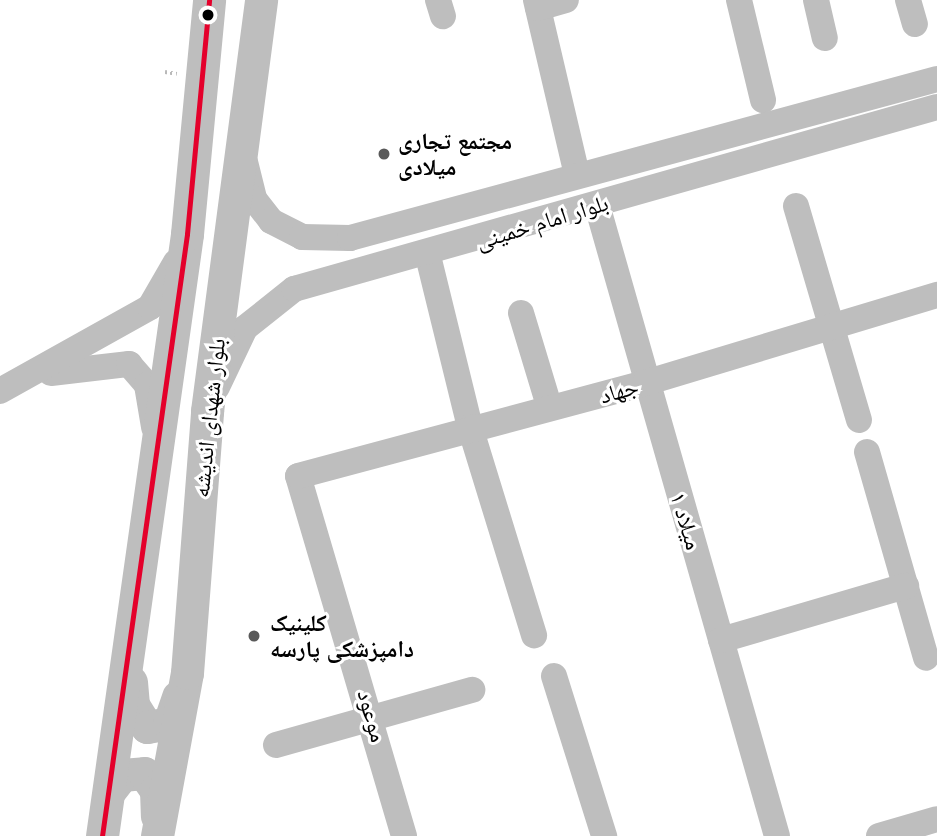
<!DOCTYPE html>
<meta charset="utf-8">
<style>
body{margin:0}
#map{position:relative;width:937px;height:836px;overflow:hidden;background:#fff;font-family:Montserrat,"Noto Naskh Arabic",sans-serif}
div>[style]{position:absolute}
.path>*{height:3.5px;margin-top:-1.75px;transform-origin:0;background:repeating-linear-gradient(90deg,#b9b9b9 0 2px,transparent 0 5.5px)}
.minor>*{height:26px;margin:-13px;padding:0 13px;transform-origin:13px;border-radius:13px;background:#bebebe}
.major>*{height:33px;margin:-16.5px;padding:0 16.5px;transform-origin:16.5px;border-radius:16.5px;background:#bebebe}
.bus-1>*{height:5px;margin:-2.5px;padding:0 2.5px;transform-origin:2.5px;border-radius:2.5px;background:#e4002b}
.dots>*{width:19px;height:19px;translate:-50% -50%;box-sizing:border-box;border:4px solid #fff;border-radius:50%}
span{translate:-50% -50%;white-space:nowrap;text-align:center;line-height:1.15;-webkit-text-stroke:6px #fff;paint-order:stroke}
.poi-label{font-size:23px;color:#000;font-weight:700}
.left{translate:0 -50%;text-align:left}
.street-label{font-size:23px;color:#000}
</style>
<div id="map">
<div class="path">
<div style="left:165px;top:72px;width:12px;rotate:9deg"></div>
</div>
<div class="minor">
<div style="left:438px;top:0;width:17px;rotate:73deg"></div>
<div style="left:536px;top:0;width:180px;rotate:76.8deg"></div>
<div style="left:739px;top:0;width:103px;rotate:76.5deg"></div>
<div style="left:816px;top:0;width:39px;rotate:77deg"></div>
<div style="left:908px;top:0;width:25px;rotate:74deg"></div>
<div style="left:538px;top:8px;width:29px;rotate:-16deg"></div>
<div style="left:245px;top:162px;width:38px;rotate:76deg"></div>
<div style="left:254px;top:199px;width:28px;rotate:52deg"></div>
<div style="left:271px;top:221px;width:35px;rotate:27deg"></div>
<div style="left:302px;top:237px;width:48px;rotate:1.2deg"></div>
<div style="left:350px;top:238px;width:608px;rotate:-15.16deg"></div>
<div style="left:597px;top:205px;width:656px;rotate:74.08deg"></div>
<div style="left:796px;top:206px;width:223px;rotate:73.6deg"></div>
<div style="left:428px;top:256px;width:176px;rotate:76.2deg"></div>
<div style="left:470px;top:427px;width:218px;rotate:72.9deg"></div>
<div style="left:521px;top:313px;width:97px;rotate:73.2deg"></div>
<div style="left:51px;top:373px;width:79px;rotate:-6.6deg"></div>
<div style="left:129px;top:364px;width:28px;rotate:49deg"></div>
<div style="left:147px;top:385px;width:43px;rotate:80.5deg"></div>
<div style="left:217px;top:387px;width:65px;rotate:-64.6deg"></div>
<div style="left:245px;top:328px;width:63px;rotate:-38.5deg"></div>
<div style="left:294px;top:289px;width:668px;rotate:-15.8deg"></div>
<div style="left:0;top:391px;width:172px;rotate:-29.2deg"></div>
<div style="left:150px;top:307px;width:52px;rotate:-60deg"></div>
<div style="left:867px;top:452px;width:214px;rotate:74deg"></div>
<div style="left:721px;top:640px;width:193px;rotate:-16.3deg"></div>
<div style="left:554px;top:676px;width:168px;rotate:72.6deg"></div>
<div style="left:276px;top:745px;width:204px;rotate:-15.7deg"></div>
<div style="left:404px;top:836px;width:375px;rotate:-106.4deg"></div>
<div style="left:298px;top:476px;width:359px;rotate:-15deg"></div>
<div style="left:645px;top:383px;width:305px;rotate:-16.8deg"></div>
<div style="left:879px;top:836px;width:60px;rotate:-16.3deg"></div>
</div>
<div class="major">
<div style="left:131px;top:682px;width:23px;rotate:85deg"></div>
<div style="left:133px;top:705px;width:26px;rotate:58deg"></div>
<div style="left:147px;top:727px;width:22px;rotate:-10deg"></div>
<div style="left:169px;top:723px;width:28px;rotate:-71deg"></div>
<div style="left:111px;top:789px;width:18px;rotate:-52deg"></div>
<div style="left:122px;top:775px;width:22px;rotate:-5deg"></div>
<div style="left:144px;top:773px;width:21px;rotate:55deg"></div>
<div style="left:156px;top:790px;width:26px;rotate:88deg"></div>
<div style="left:102px;top:836px;width:608px;rotate:-81.96deg"></div>
<div style="left:187px;top:234px;width:235px;rotate:-84.6deg"></div>
<div style="left:157px;top:836px;width:166px;rotate:-79.6deg"></div>
<div style="left:187px;top:673px;width:263px;rotate:-85.6deg"></div>
<div style="left:207px;top:411px;width:415px;rotate:-82.5deg"></div>
</div>
<div class="bus-1">
<div style="left:102px;top:836px;width:608px;rotate:-81.96deg"></div>
<div style="left:187px;top:234px;width:235px;rotate:-84.6deg"></div>
</div>
<div class="dots">
<div style="left:208px;top:15px;background:#000"></div>
<div style="left:384px;top:154px;background:#595959"></div>
<div style="left:254px;top:636px;background:#595959"></div>
</div>
<div class="poi-label">
<span class="left" style="left:398px;top:154px">مجتمع تجاری<br>میلادی</span>
<span class="left" style="left:270px;top:636px">کلینیک<br>دامپزشکی پارسه</span>
</div>
<div class="street-label">
<span style="left:542px;top:222px;rotate:-17deg">بلوار امام خمینی</span>
<span style="left:619px;top:391px;rotate:-16deg">جهاد</span>
<span style="left:209px;top:418px;rotate:-84deg">بلوار شهدای اندیشه</span>
<span style="left:686px;top:521px;rotate:73deg">میلاد ۱</span>
<span style="left:372px;top:716px;rotate:74deg">موعود</span>
</div>
</div>
